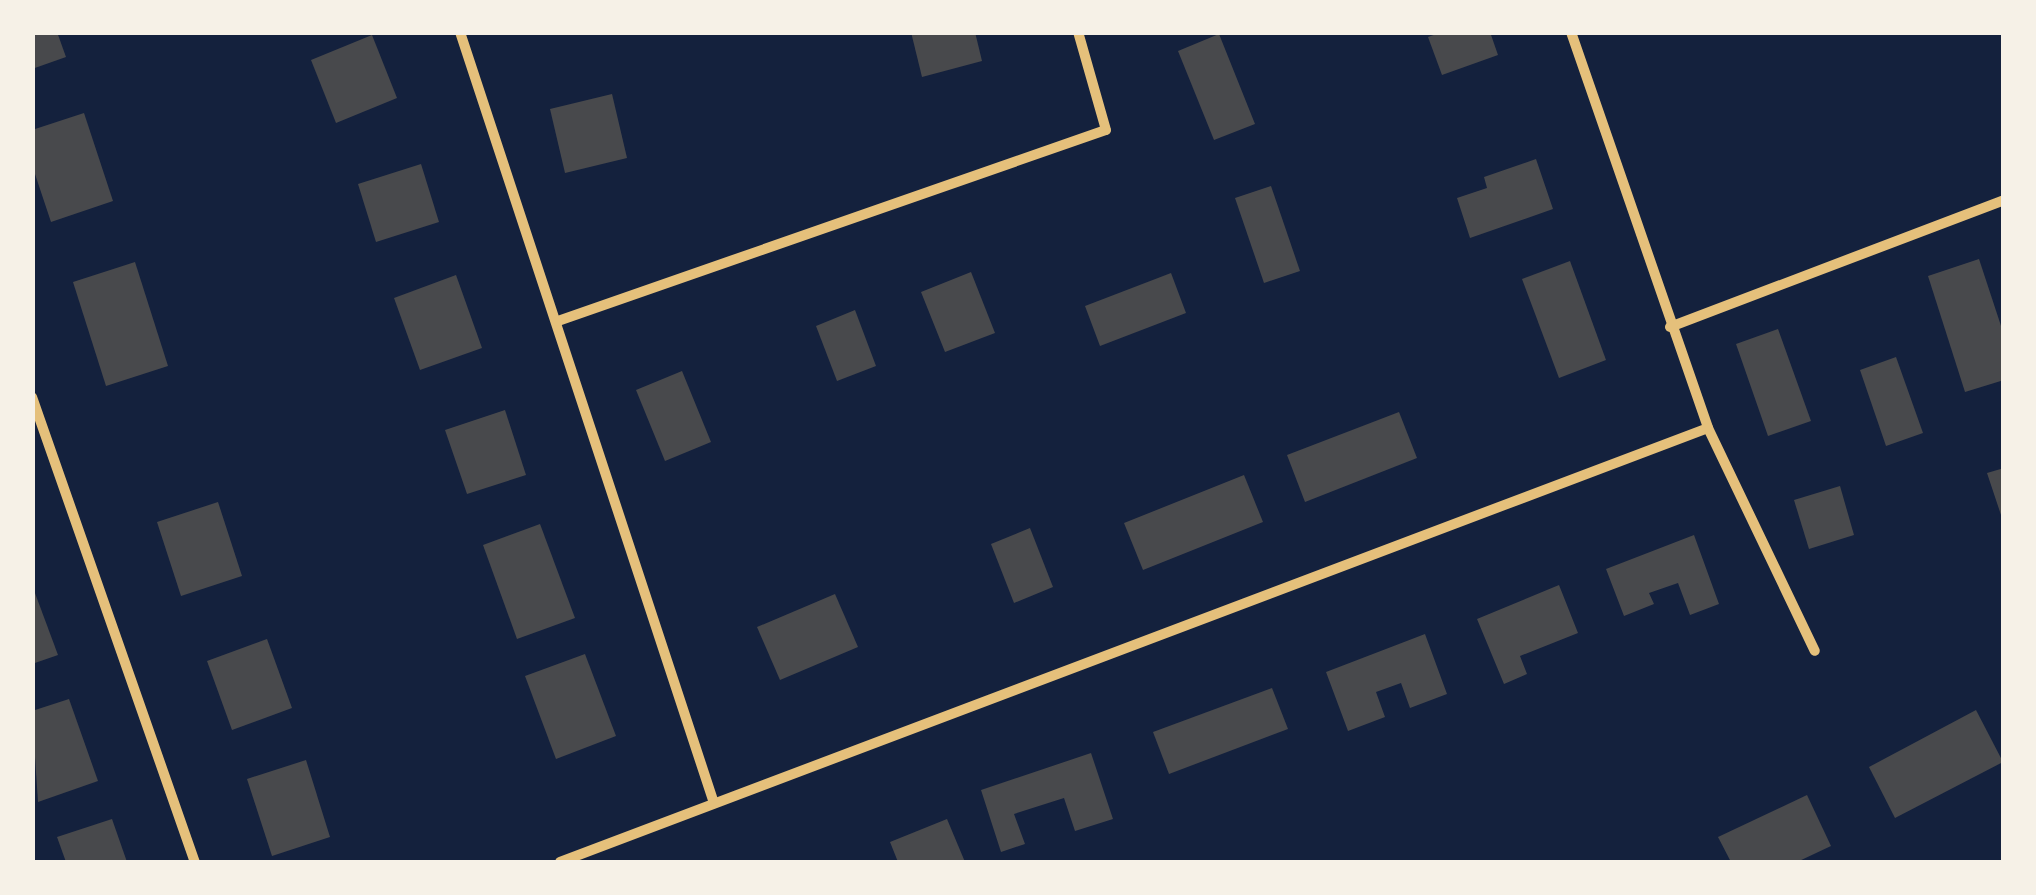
<!DOCTYPE html>
<style>
body{margin:0}
#map{position:relative;width:2036px;height:895px;overflow:hidden;background:#14213d;font-family:Ubuntu,sans-serif}
div>[style]{position:absolute}
.building>*{inset:0;background:#48494c}
.minor>*{height:10px;margin:-5px;padding:0 5px;transform-origin:5px;border-radius:5px;background:#e5c07b}
span{translate:-50% -50%;white-space:nowrap;text-align:center;line-height:1.15;-webkit-text-stroke:8px #f6f1e7;paint-order:stroke}
.frame{position:absolute;inset:0;border:35px solid #f6f1e7;pointer-events:none}
</style>
<div id="map">
<div class="building">
<div style="clip-path:polygon(32px 32px,57px 32px,66px 57px,32px 69px)"></div>
<div style="clip-path:polygon(911px 32px,975px 32px,982px 61px,922px 77px)"></div>
<div style="clip-path:polygon(1442px 32px,1490px 32px,1498px 55px,1442px 75px,1428px 37px)"></div>
<div style="clip-path:polygon(1219px 34px,1255px 124px,1214px 140px,1178px 51px)"></div>
<div style="clip-path:polygon(372px 35px,397px 98px,336px 123px,311px 60px)"></div>
<div style="clip-path:polygon(612px 94px,627px 158px,565px 173px,550px 109px)"></div>
<div style="clip-path:polygon(84px 113px,113px 201px,51px 222px,32px 165px,32px 130px)"></div>
<div style="clip-path:polygon(1536px 159px,1553px 209px,1470px 238px,1457px 198px,1487px 188px,1484px 177px)"></div>
<div style="clip-path:polygon(421px 164px,439px 222px,376px 242px,358px 184px)"></div>
<div style="clip-path:polygon(1271px 186px,1300px 271px,1264px 283px,1235px 198px)"></div>
<div style="clip-path:polygon(1979px 259px,2004px 335px,2004px 380px,1965px 392px,1928px 276px)"></div>
<div style="clip-path:polygon(1570px 261px,1606px 360px,1559px 378px,1522px 279px)"></div>
<div style="clip-path:polygon(135px 262px,168px 366px,106px 386px,73px 282px)"></div>
<div style="clip-path:polygon(971px 272px,995px 333px,945px 352px,921px 292px)"></div>
<div style="clip-path:polygon(1171px 273px,1186px 313px,1100px 346px,1085px 306px)"></div>
<div style="clip-path:polygon(456px 275px,482px 348px,420px 370px,394px 298px)"></div>
<div style="clip-path:polygon(855px 310px,876px 366px,837px 381px,816px 326px)"></div>
<div style="clip-path:polygon(1778px 329px,1811px 421px,1768px 436px,1736px 344px)"></div>
<div style="clip-path:polygon(1896px 357px,1923px 433px,1886px 446px,1860px 370px)"></div>
<div style="clip-path:polygon(682px 371px,711px 442px,665px 461px,636px 390px)"></div>
<div style="clip-path:polygon(505px 410px,526px 475px,467px 494px,445px 430px)"></div>
<div style="clip-path:polygon(1399px 412px,1417px 458px,1305px 502px,1287px 455px)"></div>
<div style="clip-path:polygon(2004px 468px,2004px 521px,2003px 521px,1987px 473px)"></div>
<div style="clip-path:polygon(1244px 475px,1263px 522px,1143px 570px,1124px 523px)"></div>
<div style="clip-path:polygon(1840px 486px,1854px 535px,1809px 549px,1794px 500px)"></div>
<div style="clip-path:polygon(218px 502px,242px 576px,181px 596px,157px 522px)"></div>
<div style="clip-path:polygon(540px 524px,575px 618px,517px 639px,483px 545px)"></div>
<div style="clip-path:polygon(1030px 528px,1053px 587px,1014px 603px,991px 544px)"></div>
<div style="clip-path:polygon(1694px 535px,1719px 604px,1690px 615px,1678px 583px,1649px 593px,1654px 604px,1624px 616px,1606px 569px)"></div>
<div style="clip-path:polygon(32px 585px,58px 655px,32px 664px)"></div>
<div style="clip-path:polygon(1559px 585px,1578px 633px,1520px 656px,1527px 674px,1504px 684px,1477px 619px)"></div>
<div style="clip-path:polygon(835px 594px,858px 647px,780px 680px,757px 627px)"></div>
<div style="clip-path:polygon(1425px 634px,1447px 694px,1410px 708px,1401px 683px,1376px 692px,1385px 717px,1348px 731px,1326px 672px)"></div>
<div style="clip-path:polygon(267px 639px,292px 708px,232px 730px,207px 661px)"></div>
<div style="clip-path:polygon(585px 654px,616px 736px,556px 759px,525px 676px)"></div>
<div style="clip-path:polygon(1272px 688px,1288px 729px,1169px 774px,1153px 732px)"></div>
<div style="clip-path:polygon(69px 699px,98px 781px,38px 802px,32px 711px)"></div>
<div style="clip-path:polygon(1976px 710px,2003px 762px,1895px 818px,1869px 767px)"></div>
<div style="clip-path:polygon(1091px 753px,1113px 819px,1075px 831px,1064px 798px,1014px 814px,1025px 844px,1001px 852px,981px 790px)"></div>
<div style="clip-path:polygon(306px 760px,330px 837px,272px 856px,247px 779px)"></div>
<div style="clip-path:polygon(1807px 795px,1831px 846px,1797px 862px,1731px 862px,1718px 837px)"></div>
<div style="clip-path:polygon(112px 819px,127px 862px,66px 862px,57px 837px)"></div>
<div style="clip-path:polygon(947px 819px,965px 862px,898px 862px,890px 842px)"></div>
</div>
<div class="minor">
<div style="left:460px;top:32px;width:812px;rotate:71.77deg"></div>
<div style="left:1571px;top:32px;width:419px;rotate:70.9deg"></div>
<div style="left:1708px;top:428px;width:247px;rotate:64.4deg"></div>
<div style="left:558px;top:321px;width:580px;rotate:-19.22deg"></div>
<div style="left:1106px;top:130px;width:102px;rotate:-105.9deg"></div>
<div style="left:1670px;top:327px;width:357px;rotate:-20.8deg"></div>
<div style="left:32px;top:397px;width:493px;rotate:70.7deg"></div>
<div style="left:560px;top:862px;width:1227px;rotate:-20.71deg"></div>
</div>
<div class="frame"></div>
</div>
